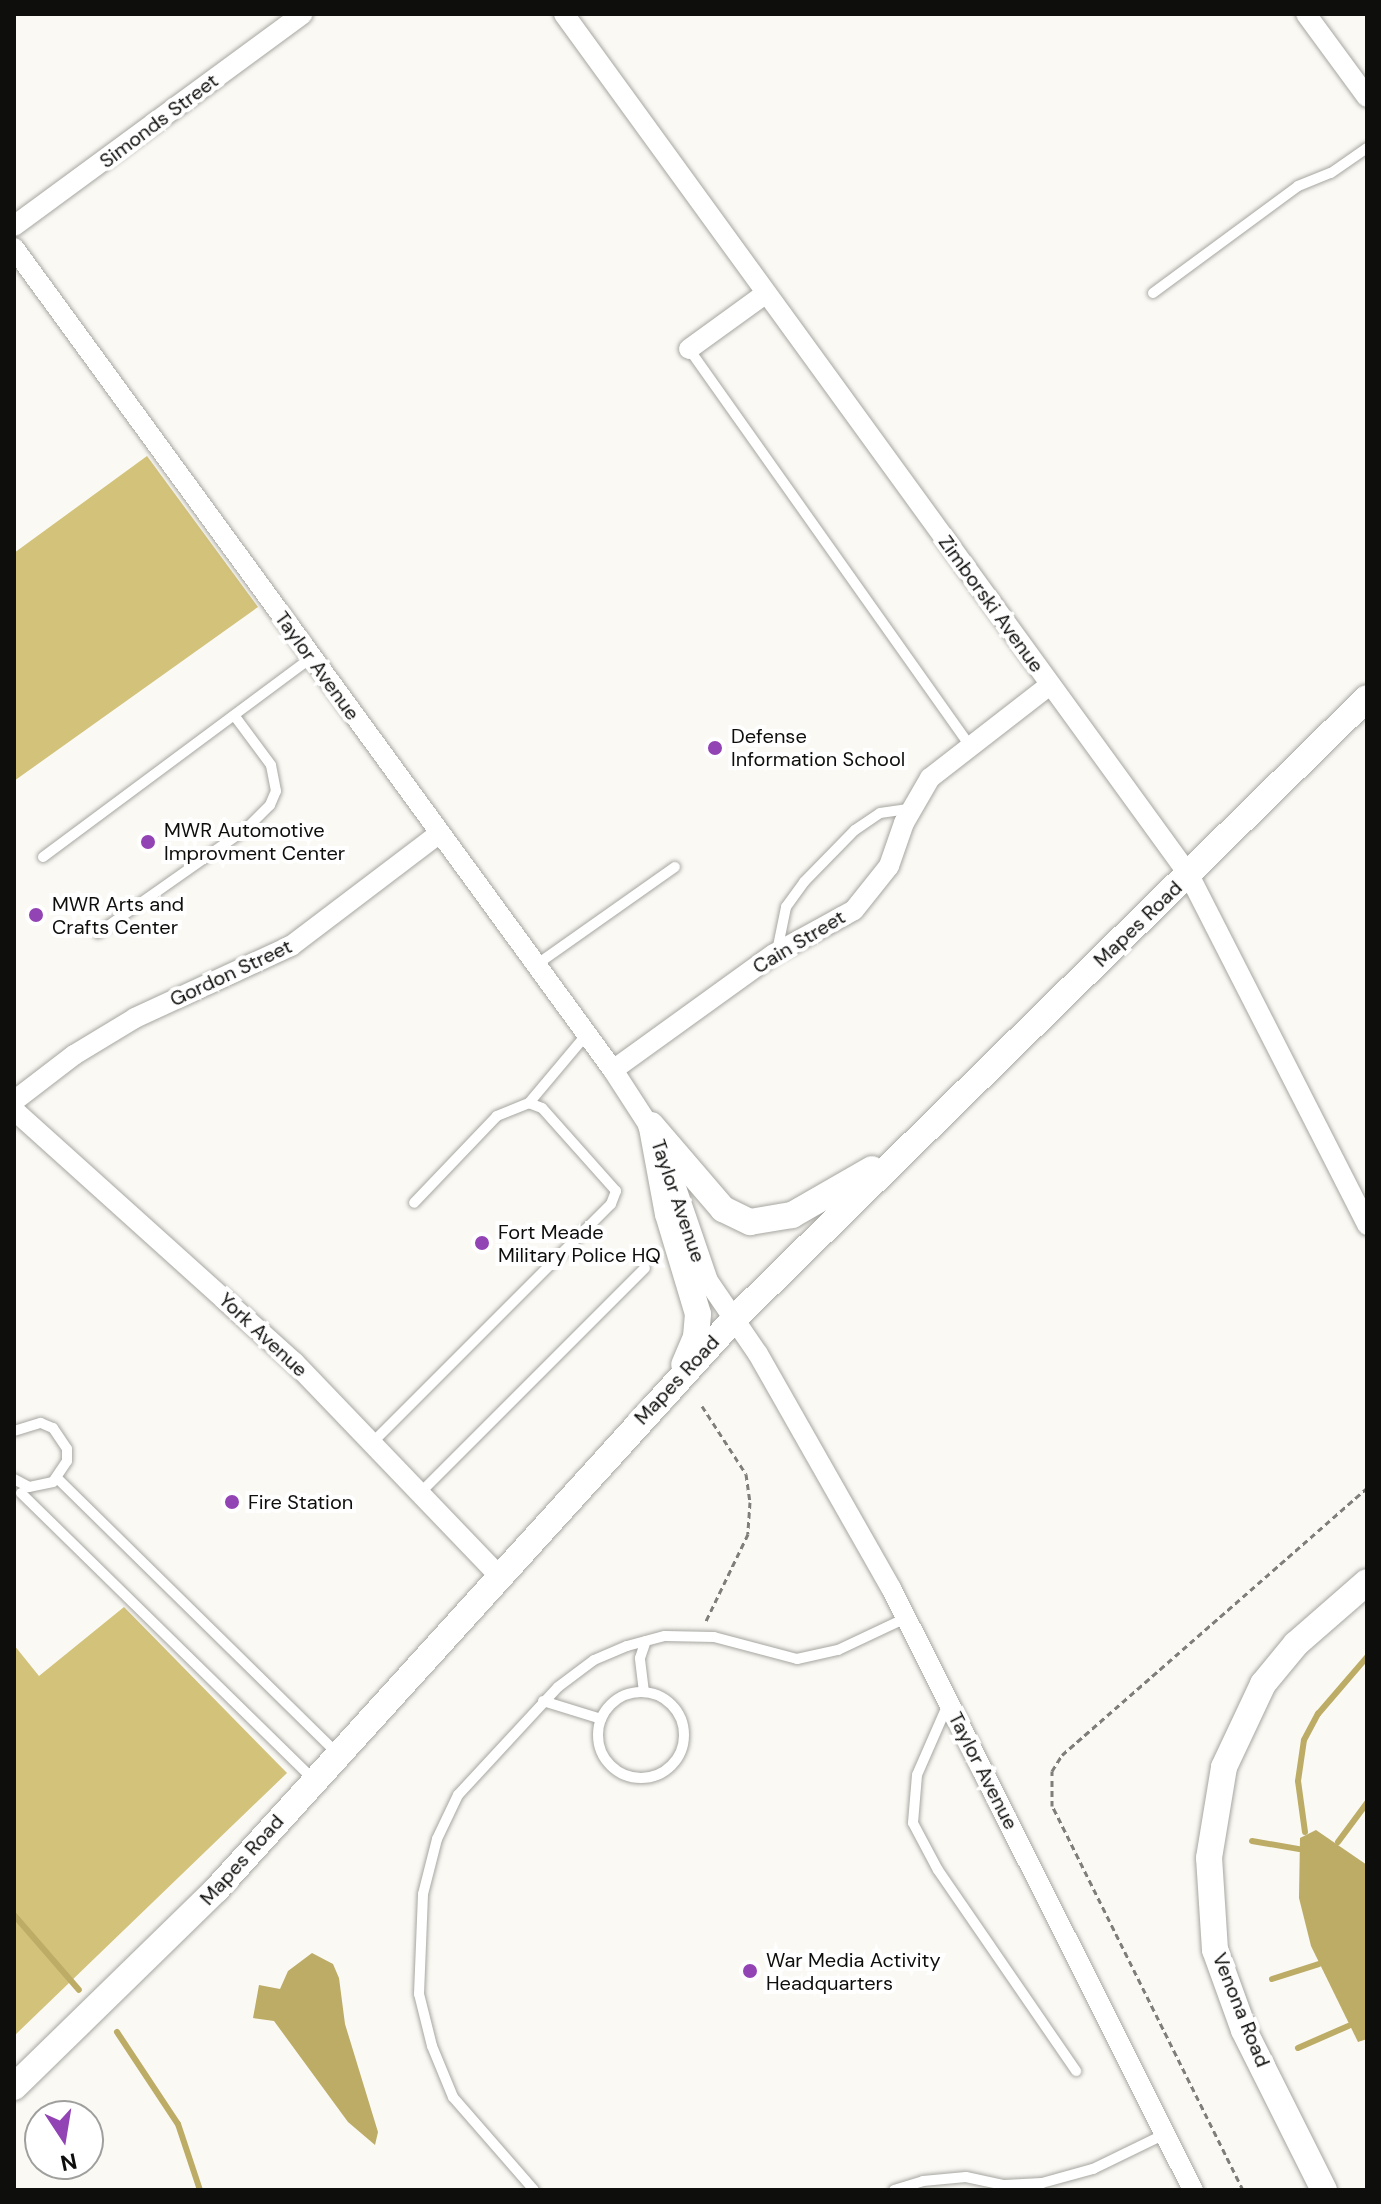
<!DOCTYPE html>
<style>
body{margin:0}
#map{position:relative;width:1381px;height:2204px;overflow:hidden;background:#faf9f4;font-family:"DM Sans",sans-serif}
div>[style]{position:absolute}
[style*='--x']{left:calc(var(--x)*1px);top:calc(var(--y)*1px);width:calc(var(--w)*1px);rotate:calc(var(--a)*1deg)}
.forest>*{inset:0;background:#d2c27a}
.water>*{inset:0;background:#bcac65}
.stream>*{height:6px;margin:-3px;padding:0 3px;transform-origin:3px;border-radius:3px;background:#bcac65}
.path>*{height:3px;margin-top:-1.5px;transform-origin:0;background:repeating-linear-gradient(90deg,#7f7e7b 0 6px,transparent 0 10px)}
.roads{filter:drop-shadow(0 0 2px #a7a6a1) drop-shadow(0 0 2px #a7a6a1)}
.service>*{height:10px;margin:-5px;padding:0 5px;transform-origin:5px;border-radius:5px;background:#fff}
.service>.ring{margin:-5px;padding:0;box-sizing:content-box;background:none;border:10px solid #fff;border-radius:50%}
.minor>*{height:20px;margin:-10px;padding:0 10px;transform-origin:10px;border-radius:10px;background:#fff}
.tertiary>*{height:26px;margin:-13px;padding:0 13px;transform-origin:13px;border-radius:13px;background:#fff}
.dots>*{width:22px;height:22px;translate:-50% -50%;box-sizing:border-box;border:4px solid #fff;border-radius:50%}
span{translate:-50% -50%;white-space:nowrap;text-align:center;line-height:1.15;-webkit-text-stroke:8px #fff;paint-order:stroke}
.street-label{font-size:20px;color:#0e0e0c}
.poi-label{font-size:20px;color:#0e0e0c}
.left{translate:0 -50%;text-align:left}
.frame{position:absolute;inset:0;border:16px solid #0e0e0c;pointer-events:none}
.north{position:absolute;left:24px;top:2100px;width:80px;height:80px;box-sizing:border-box;background:#fff;border:2px solid #9f9f9e;border-radius:50%;rotate:168deg;font-size:22px;font-weight:700;line-height:32px;text-align:center;color:#0e0e0c}
.north::after{content:'';display:block;margin:auto;width:28px;height:36px;background:#9344b4;clip-path:polygon(50% 0,100% 100%,50% 72%,0 100%)}
</style>
<div id="map">
<div class="forest">
<div style="clip-path:polygon(147px 456px,258px 607px,14px 781px,14px 553px)"></div>
<div style="clip-path:polygon(124px 1607px,287px 1773px,14px 2036px,14px 1645px,39px 1676px)"></div>
</div>
<div class="water">
<div style="clip-path:polygon(1316px 1830px,1367px 1865px,1367px 2039px,1358px 2042px,1311px 1946px,1299px 1898px,1300px 1838px)"></div>
<div style="clip-path:polygon(312px 1953px,333px 1964px,339px 1978px,345px 2024px,378px 2132px,375px 2145px,348px 2122px,274px 2021px,253px 2018px,259px 1985px,280px 1989px,288px 1971px)"></div>
</div>
<div class="stream">
<div style="--x:1305;--y:1832;--w:51;--a:-97.8"></div>
<div style="--x:1298;--y:1781;--w:41;--a:-81.7"></div>
<div style="--x:1304;--y:1740;--w:30;--a:-62"></div>
<div style="--x:1318;--y:1714;--w:75;--a:-49.3"></div>
<div style="--x:1252;--y:1841;--w:48;--a:9.7"></div>
<div style="--x:1338;--y:1842;--w:49;--a:-53.4"></div>
<div style="--x:14;--y:1915;--w:99;--a:49.1"></div>
<div style="--x:1272;--y:1979;--w:49;--a:-17.7"></div>
<div style="--x:117;--y:2032;--w:110;--a:56.5"></div>
<div style="--x:178;--y:2124;--w:70;--a:71.6"></div>
<div style="--x:1298;--y:2048;--w:55;--a:-23.7"></div>
</div>
<div class="path">
<div style="--x:702;--y:1406;--w:81;--a:57.1"></div>
<div style="--x:746;--y:1474;--w:28;--a:82"></div>
<div style="--x:750;--y:1502;--w:32;--a:94"></div>
<div style="--x:748;--y:1534;--w:99;--a:115.8"></div>
<div style="--x:1243;--y:2190;--w:429;--a:-116.4"></div>
<div style="--x:1052;--y:1806;--w:35;--a:-90"></div>
<div style="--x:1052;--y:1771;--w:19;--a:-58"></div>
<div style="--x:1062;--y:1755;--w:405;--a:-41.2"></div>
</div>
<div class="roads">
<div class="service">
<div style="--x:1153;--y:293;--w:180;--a:-36.4"></div>
<div style="--x:1298;--y:186;--w:35;--a:-22"></div>
<div style="--x:1331;--y:173;--w:44;--a:-34.8"></div>
<div style="--x:689;--y:349;--w:484;--a:54.7"></div>
<div style="--x:43;--y:857;--w:334;--a:-36.6"></div>
<div style="--x:98;--y:933;--w:181;--a:-35.1"></div>
<div style="--x:246;--y:829;--w:34;--a:-45"></div>
<div style="--x:270;--y:805;--w:15;--a:-67"></div>
<div style="--x:276;--y:791;--w:26;--a:-101"></div>
<div style="--x:271;--y:765;--w:62;--a:-126.5"></div>
<div style="--x:777;--y:951;--w:45;--a:-78.4"></div>
<div style="--x:786;--y:907;--w:31;--a:-54"></div>
<div style="--x:804;--y:882;--w:73;--a:-45.6"></div>
<div style="--x:855;--y:830;--w:30;--a:-34"></div>
<div style="--x:880;--y:813;--w:30;--a:-8"></div>
<div style="--x:536;--y:965;--w:170;--a:-35.2"></div>
<div style="--x:529;--y:1103;--w:89;--a:-50"></div>
<div style="--x:14;--y:1431;--w:28;--a:-17"></div>
<div style="--x:41;--y:1423;--w:13;--a:23"></div>
<div style="--x:53;--y:1428;--w:25;--a:56"></div>
<div style="--x:67;--y:1449;--w:12;--a:90"></div>
<div style="--x:67;--y:1461;--w:25;--a:124"></div>
<div style="--x:53;--y:1482;--w:25;--a:168"></div>
<div style="--x:29;--y:1487;--w:17;--a:-152"></div>
<div style="--x:372;--y:1443;--w:338;--a:-45"></div>
<div style="--x:611;--y:1204;--w:14;--a:-69"></div>
<div style="--x:616;--y:1191;--w:111;--a:-131.7"></div>
<div style="--x:542;--y:1108;--w:14;--a:-159"></div>
<div style="--x:529;--y:1103;--w:35;--a:158"></div>
<div style="--x:497;--y:1116;--w:120;--a:133.7"></div>
<div style="--x:57;--y:1478;--w:392;--a:44.5"></div>
<div style="--x:21;--y:1493;--w:410;--a:44.4"></div>
<div style="--x:420;--y:1493;--w:318;--a:-45"></div>
<div style="--x:644;--y:1692;--w:34;--a:-97"></div>
<div style="--x:640;--y:1658;--w:18;--a:-71"></div>
<div class="ring" style="left:598px;top:1692px;width:76px;height:76px"></div>
<div style="--x:543;--y:1701;--w:61;--a:17.2"></div>
<div style="--x:948;--y:1704;--w:77;--a:113.6"></div>
<div style="--x:917;--y:1775;--w:48;--a:94.8"></div>
<div style="--x:913;--y:1823;--w:53;--a:62"></div>
<div style="--x:938;--y:1870;--w:244;--a:55.5"></div>
<div style="--x:534;--y:2190;--w:123;--a:-131.1"></div>
<div style="--x:453;--y:2097;--w:55;--a:-112.4"></div>
<div style="--x:432;--y:2046;--w:54;--a:-104"></div>
<div style="--x:419;--y:1994;--w:100;--a:-87.7"></div>
<div style="--x:423;--y:1894;--w:57;--a:-75.7"></div>
<div style="--x:437;--y:1839;--w:49;--a:-64.5"></div>
<div style="--x:458;--y:1795;--w:147;--a:-47.2"></div>
<div style="--x:558;--y:1687;--w:45;--a:-36.9"></div>
<div style="--x:594;--y:1660;--w:36;--a:-23"></div>
<div style="--x:627;--y:1646;--w:39;--a:-15"></div>
<div style="--x:665;--y:1636;--w:49;--a:1.2"></div>
<div style="--x:714;--y:1637;--w:86;--a:14.8"></div>
<div style="--x:797;--y:1659;--w:42;--a:-12.4"></div>
<div style="--x:838;--y:1650;--w:75;--a:-25.2"></div>
<div style="--x:894;--y:2190;--w:30;--a:-17"></div>
<div style="--x:923;--y:2181;--w:43;--a:-5.3"></div>
<div style="--x:966;--y:2177;--w:40;--a:12"></div>
<div style="--x:1005;--y:2185;--w:37;--a:-3"></div>
<div style="--x:1042;--y:2183;--w:53;--a:-15.4"></div>
<div style="--x:1093;--y:2169;--w:80;--a:-25.9"></div>
</div>
<div class="minor">
<div style="--x:564;--y:14;--w:1064;--a:54.02"></div>
<div style="--x:1189;--y:875;--w:393;--a:63"></div>
<div style="--x:1306;--y:14;--w:103;--a:53.7"></div>
<div style="--x:14;--y:226;--w:358;--a:-36.3"></div>
<div style="--x:14;--y:248;--w:1017;--a:53.92"></div>
<div style="--x:613;--y:1070;--w:81;--a:57.1"></div>
<div style="--x:689;--y:349;--w:94;--a:-35.9"></div>
<div style="--x:613;--y:1070;--w:198;--a:-35.8"></div>
<div style="--x:774;--y:954;--w:91;--a:-28.8"></div>
<div style="--x:854;--y:910;--w:56;--a:-51.5"></div>
<div style="--x:889;--y:866;--w:46;--a:-70.8"></div>
<div style="--x:904;--y:823;--w:52;--a:-60"></div>
<div style="--x:930;--y:778;--w:152;--a:-37.8"></div>
<div style="--x:14;--y:1101;--w:76;--a:-37.5"></div>
<div style="--x:74;--y:1055;--w:71;--a:-31.2"></div>
<div style="--x:135;--y:1018;--w:172;--a:-24.8"></div>
<div style="--x:291;--y:946;--w:187;--a:-37.2"></div>
<div style="--x:14;--y:1110;--w:377;--a:42"></div>
<div style="--x:294;--y:1362;--w:294;--a:46.2"></div>
<div style="--x:669;--y:1167;--w:120;--a:71.1"></div>
<div style="--x:708;--y:1281;--w:88;--a:55.6"></div>
<div style="--x:758;--y:1354;--w:269;--a:60.4"></div>
<div style="--x:891;--y:1588;--w:674;--a:63.36"></div>
</div>
<div class="tertiary">
<div style="--x:651;--y:1125;--w:111;--a:49.4"></div>
<div style="--x:723;--y:1209;--w:30;--a:26"></div>
<div style="--x:750;--y:1222;--w:43;--a:-9.5"></div>
<div style="--x:792;--y:1215;--w:92;--a:-29.9"></div>
<div style="--x:652;--y:1128;--w:87;--a:79.5"></div>
<div style="--x:668;--y:1214;--w:104;--a:73.3"></div>
<div style="--x:698;--y:1314;--w:23;--a:95"></div>
<div style="--x:696;--y:1337;--w:30;--a:113"></div>
<div style="--x:14;--y:2087;--w:282;--a:-44.3"></div>
<div style="--x:216;--y:1890;--w:772;--a:-47.78"></div>
<div style="--x:735;--y:1318;--w:885;--a:-44.45"></div>
<div style="--x:1324;--y:2190;--w:179;--a:-116.6"></div>
<div style="--x:1244;--y:2030;--w:85;--a:-109.9"></div>
<div style="--x:1215;--y:1950;--w:92;--a:-93.7"></div>
<div style="--x:1209;--y:1858;--w:92;--a:-80.6"></div>
<div style="--x:1224;--y:1767;--w:92;--a:-64.8"></div>
<div style="--x:1263;--y:1684;--w:52;--a:-50.5"></div>
<div style="--x:1296;--y:1644;--w:94;--a:-41.1"></div>
</div>
</div>
<div class="dots">
<div style="left:715px;top:748px;background:#9344b4"></div>
<div style="left:148px;top:842px;background:#9344b4"></div>
<div style="left:36px;top:915px;background:#9344b4"></div>
<div style="left:482px;top:1243px;background:#9344b4"></div>
<div style="left:232px;top:1502px;background:#9344b4"></div>
<div style="left:750px;top:1971px;background:#9344b4"></div>
</div>
<div class="street-label">
<span style="left:159px;top:121px;rotate:-37deg">Simonds Street</span>
<span style="left:991px;top:604px;rotate:54deg">Zimborski Avenue</span>
<span style="left:317px;top:666px;rotate:54deg">Taylor Avenue</span>
<span style="left:1138px;top:924px;rotate:-44deg">Mapes Road</span>
<span style="left:799px;top:942px;rotate:-31deg">Cain Street</span>
<span style="left:231px;top:973px;rotate:-25deg">Gordon Street</span>
<span style="left:678px;top:1201px;rotate:71deg">Taylor Avenue</span>
<span style="left:263px;top:1335px;rotate:43deg">York Avenue</span>
<span style="left:677px;top:1380px;rotate:-47deg">Mapes Road</span>
<span style="left:983px;top:1771px;rotate:63deg">Taylor Avenue</span>
<span style="left:242px;top:1860px;rotate:-48deg">Mapes Road</span>
<span style="left:1241px;top:2010px;rotate:68deg">Venona Road</span>
</div>
<div class="poi-label">
<span class="left" style="left:731px;top:748px">Defense<br>Information School</span>
<span class="left" style="left:164px;top:842px">MWR Automotive<br>Improvment Center</span>
<span class="left" style="left:52px;top:916px">MWR Arts and<br>Crafts Center</span>
<span class="left" style="left:498px;top:1244px">Fort Meade<br>Military Police HQ</span>
<span class="left" style="left:248px;top:1502px">Fire Station</span>
<span class="left" style="left:766px;top:1972px">War Media Activity<br>Headquarters</span>
</div>
<div class="frame"></div>
<div class="north">N</div>
</div>
